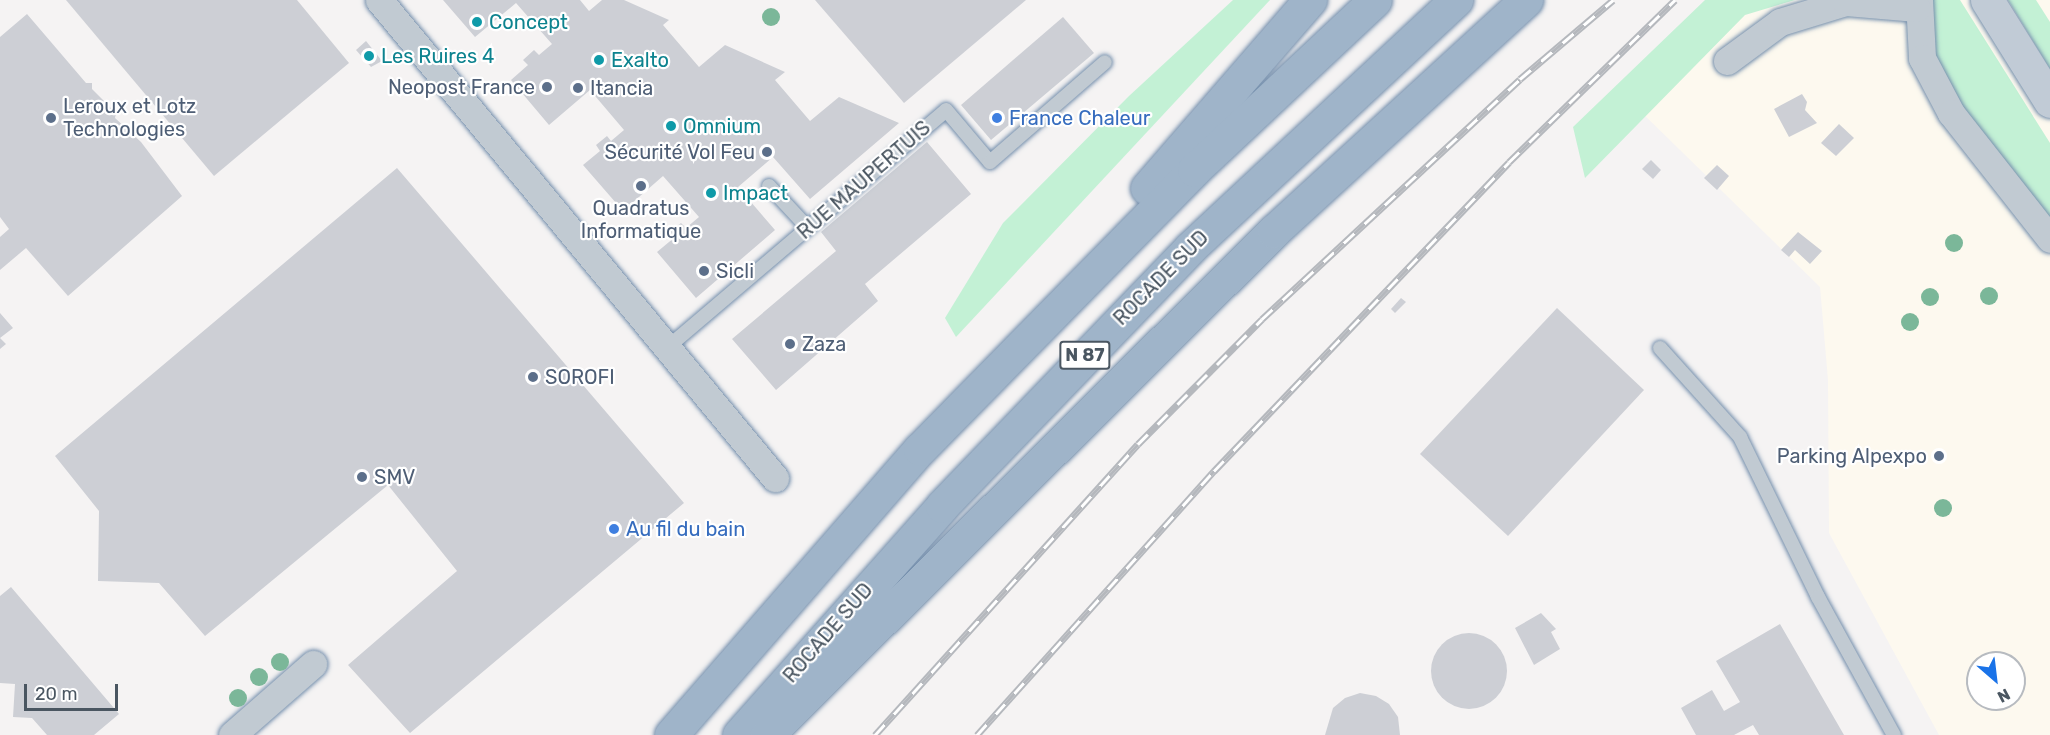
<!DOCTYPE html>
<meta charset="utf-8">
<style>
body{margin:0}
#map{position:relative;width:2050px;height:735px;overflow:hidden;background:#f5f3f3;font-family:Rubik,sans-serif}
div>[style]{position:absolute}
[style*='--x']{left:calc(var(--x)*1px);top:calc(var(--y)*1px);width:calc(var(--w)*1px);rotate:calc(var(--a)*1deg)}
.commercial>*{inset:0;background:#fdf9ef}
.green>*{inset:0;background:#c3f1d5}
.building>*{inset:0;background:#cdcfd5}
.round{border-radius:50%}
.roads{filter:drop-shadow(0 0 2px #7690ad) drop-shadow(0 0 2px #7690ad)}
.service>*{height:14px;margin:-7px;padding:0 7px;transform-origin:7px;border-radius:7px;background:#c1cad2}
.minor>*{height:27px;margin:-13.5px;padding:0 13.5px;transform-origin:13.5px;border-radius:13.5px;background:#c1cad2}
.secondary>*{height:33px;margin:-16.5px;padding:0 16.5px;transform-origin:16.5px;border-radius:16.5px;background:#c1cbd6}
.trunk>*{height:33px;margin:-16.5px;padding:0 16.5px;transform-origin:16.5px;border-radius:16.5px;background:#9fb4c9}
.rail>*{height:7px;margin-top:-3.5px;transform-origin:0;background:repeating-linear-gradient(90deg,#fff 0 14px,#b5b8bd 0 28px);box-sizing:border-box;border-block:2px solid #b5b8bd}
.trees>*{width:18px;height:18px;margin:-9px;border-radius:50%;background:#7bb799}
.dots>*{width:16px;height:16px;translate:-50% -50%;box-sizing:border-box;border:3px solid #fff;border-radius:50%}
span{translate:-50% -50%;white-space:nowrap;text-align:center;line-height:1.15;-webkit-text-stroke:4.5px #fff;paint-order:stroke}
.shield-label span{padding:2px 4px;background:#fff;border:2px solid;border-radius:4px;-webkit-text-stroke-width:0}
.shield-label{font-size:18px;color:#4a5661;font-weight:700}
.culture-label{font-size:20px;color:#0d838f}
.left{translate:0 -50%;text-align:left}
.service-label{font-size:20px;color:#4e5e75}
.right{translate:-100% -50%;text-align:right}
.shop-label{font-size:20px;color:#366cbe}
.street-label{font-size:20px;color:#4a5661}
.north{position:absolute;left:1966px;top:651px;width:60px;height:60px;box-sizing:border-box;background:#fff;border:2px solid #b7bbc0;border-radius:50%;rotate:152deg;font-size:16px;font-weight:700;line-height:24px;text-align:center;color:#4a5661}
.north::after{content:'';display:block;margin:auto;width:21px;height:27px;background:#1a73e8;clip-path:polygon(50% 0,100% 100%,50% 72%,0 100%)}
.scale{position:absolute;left:24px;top:684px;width:94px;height:27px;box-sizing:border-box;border:3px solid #4a5661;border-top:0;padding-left:8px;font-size:18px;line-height:21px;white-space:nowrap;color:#4a5661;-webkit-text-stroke:4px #fff;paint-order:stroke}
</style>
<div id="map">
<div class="commercial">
<div style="clip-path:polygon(evenodd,1742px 0,2050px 0,2050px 735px,1939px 735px,1829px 533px,1828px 380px,1820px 287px,1635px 106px,1742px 0,1978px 663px,2014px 663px,2014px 699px,1978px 699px,1978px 663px)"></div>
</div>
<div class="green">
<div style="clip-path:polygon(1233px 0,1270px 0,956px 337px,945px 318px,1003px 223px,1129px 96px)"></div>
<div style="clip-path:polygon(1705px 0,1795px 0,1745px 15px,1585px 178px,1573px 127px)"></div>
<div style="clip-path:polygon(1931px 0,1960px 0,2050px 143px,2050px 223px,1964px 112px,1934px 57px)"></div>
<div style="clip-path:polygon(2008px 0,2036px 0,2050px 22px,2050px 69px)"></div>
</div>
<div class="building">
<div style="clip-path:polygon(66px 0,297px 0,349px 63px,214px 176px)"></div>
<div style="clip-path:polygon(443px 0,580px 0,589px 11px,602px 0,624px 0,669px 20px,663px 25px,699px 67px,725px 45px,785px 72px,775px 80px,810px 121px,839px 97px,899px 123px,810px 199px,773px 157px,738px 187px,775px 230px,696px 298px,657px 252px,675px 237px,670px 232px,681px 223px,686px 228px,699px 217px,663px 176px,623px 211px,583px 165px,600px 151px,596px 145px,607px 136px,611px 141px,624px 130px,590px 90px,549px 125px,511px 80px,528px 65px,523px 60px,534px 50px,539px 55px,552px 44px,516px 3px,475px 37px)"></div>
<div style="clip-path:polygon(815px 0,1026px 0,904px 103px)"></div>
<div style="clip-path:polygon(27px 14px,86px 83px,92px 83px,92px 89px,116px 113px,115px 118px,141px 142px,182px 196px,68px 296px,26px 248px,0 270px,0 237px,9px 229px,0 217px,0 37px)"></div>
<div style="clip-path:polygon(1063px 17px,1094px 53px,991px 140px,961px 105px)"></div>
<div style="clip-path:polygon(366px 41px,382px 61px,371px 67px,356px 50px)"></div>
<div style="clip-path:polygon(1802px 94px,1807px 102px,1805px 110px,1817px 123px,1789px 137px,1774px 109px)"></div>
<div style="clip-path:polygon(1839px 124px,1854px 138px,1836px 156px,1821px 143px)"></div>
<div style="clip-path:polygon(927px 142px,971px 194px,865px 284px,878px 301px,776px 390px,732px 339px,836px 251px,821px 232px)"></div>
<div style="clip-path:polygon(1651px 160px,1661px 170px,1653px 179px,1642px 169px)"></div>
<div style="clip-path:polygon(1717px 165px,1729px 176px,1717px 190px,1704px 178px)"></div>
<div style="clip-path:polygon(397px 168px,684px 503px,410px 733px,348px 665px,457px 571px,388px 485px,205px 636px,159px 583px,98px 581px,99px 511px,55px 456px)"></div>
<div style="clip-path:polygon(1798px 232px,1822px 251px,1810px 264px,1795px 250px,1789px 257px,1781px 250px)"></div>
<div style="clip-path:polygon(1401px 298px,1406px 302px,1395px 313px,1391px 309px)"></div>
<div style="clip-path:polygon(1557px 308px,1644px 390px,1508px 536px,1420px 454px)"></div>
<div style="clip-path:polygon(0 313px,13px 328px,0 338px,6px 344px,0 349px)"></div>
<div style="clip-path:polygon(11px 587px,119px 714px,94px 735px,47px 735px,32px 718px,13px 717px,15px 684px,0 683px,0 596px)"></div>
<div style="clip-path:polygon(1541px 613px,1556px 629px,1551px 632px,1560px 649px,1534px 665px,1515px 628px)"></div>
<div style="clip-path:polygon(1780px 624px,1844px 735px,1759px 735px,1753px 725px,1734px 735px,1696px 735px,1681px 708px,1712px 690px,1724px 711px,1740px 702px,1716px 661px)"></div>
<div class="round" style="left:1431px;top:633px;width:76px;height:76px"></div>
<div style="clip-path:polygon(1360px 693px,1376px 696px,1389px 704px,1398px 717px,1400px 735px,1325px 735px,1333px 708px,1345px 698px)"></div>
</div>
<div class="roads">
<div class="service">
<div style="--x:769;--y:186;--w:57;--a:47.1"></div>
<div style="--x:668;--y:347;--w:365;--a:-40.4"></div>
<div style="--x:946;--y:110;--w:68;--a:49.8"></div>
<div style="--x:990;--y:162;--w:152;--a:-41"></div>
<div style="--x:1660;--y:348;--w:120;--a:48"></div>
<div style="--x:1740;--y:437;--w:178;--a:64"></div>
<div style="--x:1818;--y:597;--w:158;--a:61.2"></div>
</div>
<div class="minor">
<div style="--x:379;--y:0;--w:621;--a:50.36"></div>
<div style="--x:1919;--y:0;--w:58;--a:87"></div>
<div style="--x:1922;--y:58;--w:62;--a:62.2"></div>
<div style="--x:1951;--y:113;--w:160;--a:51.8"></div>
<div style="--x:1727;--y:61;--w:66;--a:-36.3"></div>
<div style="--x:1780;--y:22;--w:69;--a:-16.9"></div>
<div style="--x:1846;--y:2;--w:71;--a:4.8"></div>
<div style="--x:232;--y:735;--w:108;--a:-41.2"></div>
</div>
<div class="secondary">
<div style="--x:1987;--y:0;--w:119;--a:58"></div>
</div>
<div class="trunk">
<div style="--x:1147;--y:188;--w:249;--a:-49.1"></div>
<div style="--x:671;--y:735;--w:379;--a:-49"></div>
<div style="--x:920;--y:449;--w:391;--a:-45.5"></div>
<div style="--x:1194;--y:170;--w:248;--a:-43.2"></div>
<div style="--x:739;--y:735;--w:306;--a:-48.4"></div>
<div style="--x:942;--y:506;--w:358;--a:-46.1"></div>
<div style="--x:1190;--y:248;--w:364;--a:-43"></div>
<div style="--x:767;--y:735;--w:715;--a:-44.83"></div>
<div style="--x:1274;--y:231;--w:342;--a:-42.5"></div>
</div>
</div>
<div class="rail">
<div style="--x:875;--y:735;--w:392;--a:-47.9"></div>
<div style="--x:1138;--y:444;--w:176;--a:-45.2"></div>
<div style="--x:1262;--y:319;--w:352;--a:-42.9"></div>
<div style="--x:1520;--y:79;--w:122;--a:-40.3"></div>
<div style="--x:977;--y:735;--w:355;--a:-48.1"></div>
<div style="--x:1214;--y:471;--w:427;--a:-46.3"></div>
<div style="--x:1509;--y:162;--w:232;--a:-44.3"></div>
</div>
<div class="trees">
<div style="left:771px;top:17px"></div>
<div style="left:1954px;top:243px"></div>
<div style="left:1989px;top:296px"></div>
<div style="left:1930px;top:297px"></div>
<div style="left:1910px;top:322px"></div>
<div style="left:1943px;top:508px"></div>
<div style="left:280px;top:662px"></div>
<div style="left:259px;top:677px"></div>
<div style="left:238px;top:698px"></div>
</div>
<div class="dots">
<div style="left:477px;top:22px;background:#0f9aa8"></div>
<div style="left:369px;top:56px;background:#0f9aa8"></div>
<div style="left:599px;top:60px;background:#0f9aa8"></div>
<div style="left:547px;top:87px;background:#5c6f8a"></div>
<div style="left:578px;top:88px;background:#5c6f8a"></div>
<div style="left:51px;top:118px;background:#5c6f8a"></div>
<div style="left:997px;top:118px;background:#3f7fe0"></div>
<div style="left:671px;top:126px;background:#0f9aa8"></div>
<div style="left:767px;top:152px;background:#5c6f8a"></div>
<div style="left:641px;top:186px;background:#5c6f8a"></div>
<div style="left:711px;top:193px;background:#0f9aa8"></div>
<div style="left:704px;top:271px;background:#5c6f8a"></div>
<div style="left:790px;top:344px;background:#5c6f8a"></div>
<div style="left:533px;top:377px;background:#5c6f8a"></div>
<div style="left:1939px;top:456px;background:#5c6f8a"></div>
<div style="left:362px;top:477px;background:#5c6f8a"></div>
<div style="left:614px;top:529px;background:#3f7fe0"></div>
</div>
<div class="shield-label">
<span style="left:1085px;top:355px">N 87</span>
</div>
<div class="culture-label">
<span class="left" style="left:489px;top:22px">Concept</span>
<span class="left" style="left:381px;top:56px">Les Ruires 4</span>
<span class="left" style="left:611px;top:60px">Exalto</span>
<span class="left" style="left:683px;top:126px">Omnium</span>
<span class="left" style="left:723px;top:193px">Impact</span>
</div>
<div class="service-label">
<span class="right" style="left:535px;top:87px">Neopost France</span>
<span class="left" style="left:590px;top:88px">Itancia</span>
<span class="left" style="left:63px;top:118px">Leroux et Lotz<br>Technologies</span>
<span class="right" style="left:755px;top:152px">Sécurité Vol Feu</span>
<span style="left:641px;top:220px">Quadratus<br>Informatique</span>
<span class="left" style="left:716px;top:271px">Sicli</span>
<span class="left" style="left:802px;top:344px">Zaza</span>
<span class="left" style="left:545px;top:377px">SOROFI</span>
<span class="right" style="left:1927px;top:456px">Parking Alpexpo</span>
<span class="left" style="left:374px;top:477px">SMV</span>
</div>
<div class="shop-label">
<span class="left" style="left:1009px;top:118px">France Chaleur</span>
<span class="left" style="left:626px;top:529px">Au fil du bain</span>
</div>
<div class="street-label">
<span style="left:864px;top:180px;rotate:-41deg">RUE MAUPERTUIS</span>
<span style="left:1161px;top:278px;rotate:-45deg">ROCADE SUD</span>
<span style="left:828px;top:633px;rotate:-49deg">ROCADE SUD</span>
</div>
<div class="north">N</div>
<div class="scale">20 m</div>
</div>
